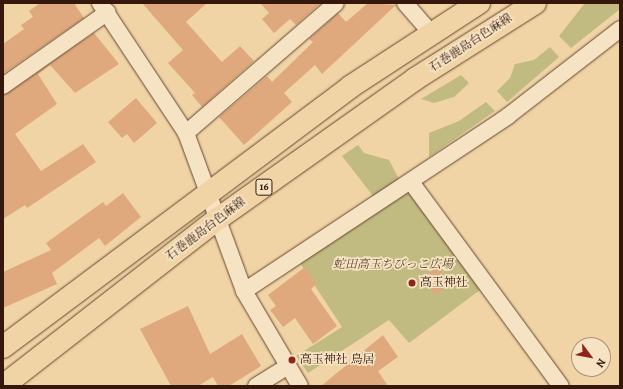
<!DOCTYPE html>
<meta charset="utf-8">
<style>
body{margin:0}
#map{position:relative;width:623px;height:389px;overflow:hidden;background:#f1d4a5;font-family:Alegreya,"Noto Serif JP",serif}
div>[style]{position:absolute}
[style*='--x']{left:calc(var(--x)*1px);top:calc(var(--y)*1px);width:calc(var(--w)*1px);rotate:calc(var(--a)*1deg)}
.green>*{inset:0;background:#c2bb81}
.building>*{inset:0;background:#dfa97d}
.roads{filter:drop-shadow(0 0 1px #644632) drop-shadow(0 0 1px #644632)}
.minor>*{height:16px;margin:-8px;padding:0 8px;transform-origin:8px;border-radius:8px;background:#f6e3c4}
.primary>*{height:22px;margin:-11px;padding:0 11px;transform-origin:11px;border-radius:11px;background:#f1d4a5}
.dots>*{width:11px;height:11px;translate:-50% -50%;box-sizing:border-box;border:2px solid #f6e3c4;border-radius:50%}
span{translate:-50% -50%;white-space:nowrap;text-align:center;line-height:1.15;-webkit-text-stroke:3.5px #f6e3c4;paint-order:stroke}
.shield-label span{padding:1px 3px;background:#f6e3c4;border:1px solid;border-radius:3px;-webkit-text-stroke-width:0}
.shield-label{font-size:11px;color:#35170b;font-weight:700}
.street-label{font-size:12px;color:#35170b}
.park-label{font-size:12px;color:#5f482e;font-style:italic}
.poi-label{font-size:12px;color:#35170b}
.left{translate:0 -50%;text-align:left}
.frame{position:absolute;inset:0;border:4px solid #35170b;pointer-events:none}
.north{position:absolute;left:571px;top:337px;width:40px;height:40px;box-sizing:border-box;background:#f6e3c4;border:1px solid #a9917a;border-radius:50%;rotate:122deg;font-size:11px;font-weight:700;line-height:16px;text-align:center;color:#35170b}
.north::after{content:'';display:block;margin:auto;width:14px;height:18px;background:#8f2418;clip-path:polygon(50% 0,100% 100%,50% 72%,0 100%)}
</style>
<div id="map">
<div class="green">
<div style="clip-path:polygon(585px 3px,620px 3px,620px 9px,571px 48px,559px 36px)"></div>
<div style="clip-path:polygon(550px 47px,559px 57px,507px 102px,497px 91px,510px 78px,515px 64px,534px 60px)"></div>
<div style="clip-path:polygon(461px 75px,469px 83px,454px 97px,434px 103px,421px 99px)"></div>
<div style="clip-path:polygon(486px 102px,495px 111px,429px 157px,429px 133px,459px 121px)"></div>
<div style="clip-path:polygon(358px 145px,364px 153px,389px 160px,399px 179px,373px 196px,342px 156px)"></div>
<div style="clip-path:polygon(407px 188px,480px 290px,409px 343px,389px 320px,308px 373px,296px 356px,342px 327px,300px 263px)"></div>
</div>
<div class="building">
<div style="clip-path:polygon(40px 3px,74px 3px,84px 18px,3px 74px,3px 44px,24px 29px,21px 25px,33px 17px,29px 11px)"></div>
<div style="clip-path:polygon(142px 3px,207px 3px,186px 22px,222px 62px,240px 46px,254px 61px,202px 107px,192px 95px,195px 93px,168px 63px,183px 50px)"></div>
<div style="clip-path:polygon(260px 3px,321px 3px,296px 25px,290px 19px,274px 33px,262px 19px,269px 13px)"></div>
<div style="clip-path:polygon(368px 3px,396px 5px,322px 74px,315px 65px,284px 93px,292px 102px,244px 145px,219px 117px,267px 76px,272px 82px,313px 42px,309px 39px,338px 13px,346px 22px)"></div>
<div style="clip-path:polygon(94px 33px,119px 64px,75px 93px,50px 65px,38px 74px,57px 104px,15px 134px,41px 171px,83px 144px,96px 162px,27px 208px,25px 205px,3px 219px,3px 95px)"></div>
<div style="clip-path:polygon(136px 98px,157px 123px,134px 143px,127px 134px,122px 138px,108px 122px)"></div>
<div style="clip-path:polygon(123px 193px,141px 217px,105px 246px,99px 238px,52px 273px,57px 284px,3px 308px,3px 272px,51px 250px,46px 243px,103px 202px,106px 206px)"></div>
<div style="clip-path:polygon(437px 266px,450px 284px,435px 295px,422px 277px)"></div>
<div style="clip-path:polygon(305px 267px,317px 284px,311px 289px,337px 326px,313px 344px,295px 318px,283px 327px,270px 310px,276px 306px,268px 295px)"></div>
<div style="clip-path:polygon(188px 306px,210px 354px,242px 334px,261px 366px,229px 386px,218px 386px,213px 377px,198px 386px,171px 386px,140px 329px)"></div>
<div style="clip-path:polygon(383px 335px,398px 357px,378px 371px,388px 386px,321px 386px)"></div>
</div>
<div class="roads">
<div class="minor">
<div style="--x:100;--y:3;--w:156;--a:56.5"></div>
<div style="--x:186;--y:133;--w:168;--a:69.8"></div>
<div style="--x:244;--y:291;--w:110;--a:59.5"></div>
<div style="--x:405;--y:3;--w:40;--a:49"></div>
<div style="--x:3;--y:86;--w:128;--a:-35.2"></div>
<div style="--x:186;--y:133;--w:198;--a:-40.9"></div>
<div style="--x:411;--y:182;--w:253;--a:53.7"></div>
<div style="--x:244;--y:291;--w:317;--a:-33.5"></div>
<div style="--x:508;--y:116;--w:142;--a:-37.8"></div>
<div style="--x:256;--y:386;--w:36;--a:-32"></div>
</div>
<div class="primary">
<div style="--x:3;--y:347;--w:434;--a:-36.8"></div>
<div style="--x:350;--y:87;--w:154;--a:-33.1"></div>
<div style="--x:3;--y:386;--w:274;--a:-37.9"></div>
<div style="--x:219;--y:218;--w:240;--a:-35.3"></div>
<div style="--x:415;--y:79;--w:142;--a:-32.3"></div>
</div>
</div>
<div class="dots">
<div style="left:412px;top:283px;background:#8f2418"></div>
<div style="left:292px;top:360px;background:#8f2418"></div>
</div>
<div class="shield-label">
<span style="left:264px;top:187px">16</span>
</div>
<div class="street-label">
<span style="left:471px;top:43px;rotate:-33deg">石巻鹿島台色麻線</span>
<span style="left:206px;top:229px;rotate:-37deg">石巻鹿島台色麻線</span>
</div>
<div class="park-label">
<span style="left:393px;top:265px">蛇田高玉ちびっこ広場</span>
</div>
<div class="poi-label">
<span class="left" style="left:420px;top:283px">高玉神社</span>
<span class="left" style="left:300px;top:360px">高玉神社 鳥居</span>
</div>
<div class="frame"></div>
<div class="north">N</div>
</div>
